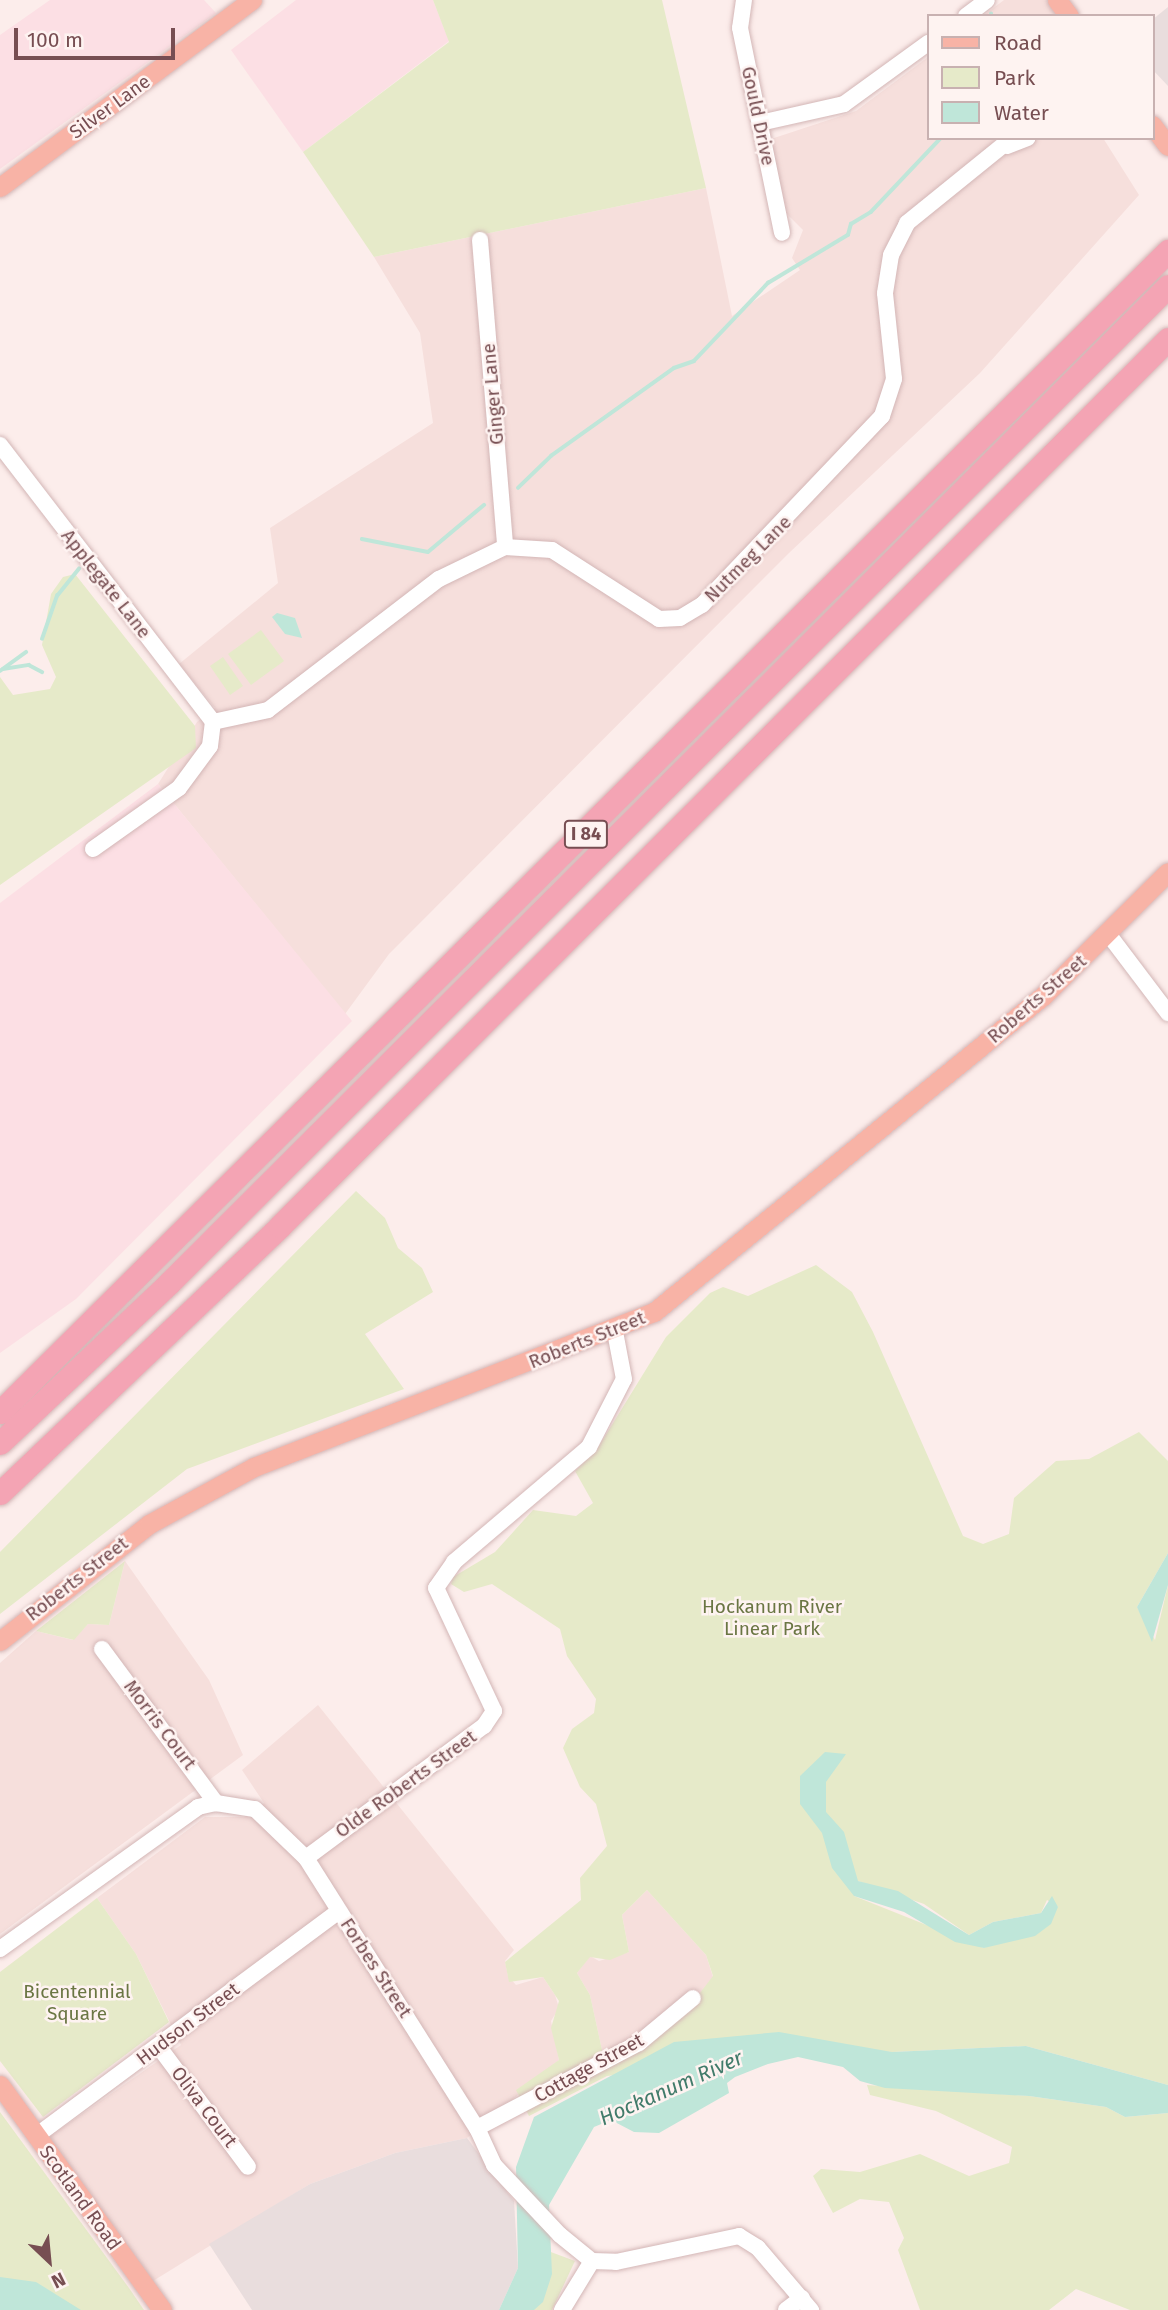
<!DOCTYPE html>
<style>
body{margin:0}
#map{position:relative;width:1168px;height:2310px;overflow:hidden;background:#fcedeb;font-family:"Fira Sans",sans-serif}
div>[style]{position:absolute}
[style*='--x']{left:calc(var(--x)*1px);top:calc(var(--y)*1px);width:calc(var(--w)*1px);rotate:calc(var(--a)*1deg)}
.residential>*{inset:0;background:#f6dfdc}
.commercial>*{inset:0;background:#fcdfe4}
.industrial>*{inset:0;background:#e9dddd}
.green>*{inset:0;background:#e6eac9}
.water>*{inset:0;background:#bfe6d9}
.stream>*{height:3.5px;margin:-1.75px;padding:0 1.75px;transform-origin:1.75px;border-radius:1.75px;background:#bfe6d9}
.roads{filter:drop-shadow(0 0 2px #d3b6b6) drop-shadow(0 0 2px #d3b6b6)}
.minor>*{height:16px;margin:-8px;padding:0 8px;transform-origin:8px;border-radius:8px;background:#fff}
.major>*{height:19px;margin:-9.5px;padding:0 9.5px;transform-origin:9.5px;border-radius:9.5px;background:#f8b3a6}
.highway>*{height:23px;margin:-11.5px;padding:0 11.5px;transform-origin:11.5px;border-radius:11.5px;background:#f4a4b4}
span{translate:-50% -50%;white-space:nowrap;text-align:center;line-height:1.15;-webkit-text-stroke:5px #fef3f1;paint-order:stroke}
.shield-label span{padding:2px 5px;background:#fef3f1;border:2px solid;border-radius:5px;-webkit-text-stroke-width:0}
.shield-label{font-size:18px;color:#774e52;font-weight:700}
.street-label{font-size:19px;color:#774e52}
.park-label{font-size:19px;color:#6a7643}
.water-label{font-size:21px;color:#417b6a;font-style:italic}
.legend{position:absolute;left:927px;top:14px;width:228px;height:126px;box-sizing:border-box;background:#fef3f1;border:2px solid #c8b1b1;margin:0;padding:9px 12px;list-style:none;font-size:21px;color:#774e52}
.legend li{display:flex;align-items:center;gap:14px;height:35px}
.legend b{width:35px;border:2px solid #c8b1b1}
.north{position:absolute;left:14px;top:2226px;width:70px;height:70px;-webkit-text-stroke:5px #fef3f1;paint-order:stroke;rotate:154deg;font-size:19px;font-weight:700;line-height:28px;text-align:center;color:#774e52}
.north::after{content:'';display:block;margin:auto;width:24px;height:32px;background:#774e52;clip-path:polygon(50% 0,100% 100%,50% 72%,0 100%)}
.scale{position:absolute;left:14px;top:28px;width:161px;height:32px;box-sizing:border-box;border:4px solid #774e52;border-top:0;padding-left:9px;font-size:21px;line-height:24px;white-space:nowrap;color:#774e52;-webkit-text-stroke:5px #fef3f1;paint-order:stroke}
</style>
<div id="map">
<div class="residential">
<div style="clip-path:polygon(1004px 0,1050px 0,1061px 16px,983px 16px)"></div>
<div style="clip-path:polygon(928px 57px,928px 138px,1103px 138px,1139px 195px,980px 373px,789px 553px,389px 954px,345px 1014px,158px 784px,197px 722px,215px 708px,179px 664px,278px 583px,270px 528px,433px 423px,420px 333px,374px 257px,706px 188px,732px 316px,800px 270px,792px 258px,803px 230px,786px 213px,771px 139px,856px 111px)"></div>
<div style="clip-path:polygon(125px 1561px,209px 1680px,243px 1755px,0 1934px,0 1663px,36px 1631px,73px 1640px,88px 1624px,109px 1625px)"></div>
<div style="clip-path:polygon(318px 1705px,514px 1950px,505px 1961px,508px 1976px,516px 1985px,543px 1977px,555px 1995px,559px 2008px,551px 2021px,559px 2060px,467px 2138px,395px 2153px,310px 2184px,153px 2281px,49px 2137px,181px 2045px,136px 1954px,97px 1898px,205px 1817px,244px 1817px,264px 1803px,242px 1770px)"></div>
<div style="clip-path:polygon(647px 1890px,706px 1955px,713px 1977px,683px 2015px,604px 2059px,590px 1995px,577px 1973px,590px 1956px,599px 1961px,629px 1952px,622px 1915px)"></div>
</div>
<div class="commercial">
<div style="clip-path:polygon(50px 0,204px 0,216px 13px,0 169px,0 35px)"></div>
<div style="clip-path:polygon(296px 0,433px 0,449px 41px,303px 152px,231px 50px)"></div>
<div style="clip-path:polygon(158px 784px,352px 1021px,76px 1299px,0 1353px,0 903px)"></div>
</div>
<div class="industrial">
<div style="clip-path:polygon(1168px 7px,1168px 86px,1152px 69px,1152px 20px)"></div>
<div style="clip-path:polygon(467px 2138px,514px 2201px,518px 2268px,499px 2310px,252px 2310px,209px 2244px,310px 2184px,395px 2153px)"></div>
</div>
<div class="green">
<div style="clip-path:polygon(433px 0,662px 0,706px 188px,374px 257px,303px 152px,449px 42px)"></div>
<div style="clip-path:polygon(75px 574px,195px 726px,196px 748px,0 885px,0 677px,13px 695px,50px 689px,56px 677px,42px 645px,51px 594px,63px 577px)"></div>
<div style="clip-path:polygon(261px 630px,284px 661px,251px 685px,228px 654px)"></div>
<div style="clip-path:polygon(223px 657px,243px 686px,230px 695px,210px 666px)"></div>
<div style="clip-path:polygon(356px 1191px,385px 1218px,398px 1248px,422px 1268px,433px 1292px,365px 1334px,404px 1389px,187px 1469px,0 1614px,0 1552px)"></div>
<div style="clip-path:polygon(evenodd,816px 1265px,852px 1292px,873px 1332px,963px 1536px,983px 1544px,1009px 1534px,1014px 1498px,1056px 1461px,1089px 1459px,1139px 1432px,1168px 1461px,1168px 1553px,1137px 1607px,1155px 1640px,1168px 1585px,1168px 2085px,1026px 2046px,892px 2052px,826px 2048px,607px 2076px,529px 2116px,516px 2090px,559px 2060px,551px 2028px,559px 2001px,543px 1977px,509px 1982px,505px 1962px,581px 1900px,580px 1878px,607px 1846px,596px 1804px,580px 1787px,563px 1748px,572px 1729px,594px 1713px,596px 1699px,567px 1656px,560px 1629px,492px 1584px,464px 1592px,451px 1584px,453px 1577px,495px 1552px,533px 1510px,576px 1516px,593px 1503px,575px 1471px,597px 1449px,666px 1337px,710px 1293px,723px 1287px,748px 1296px,816px 1265px,858px 1881px,924px 1904px,969px 1935px,993px 1922px,1041px 1913px,1047px 1900px,1058px 1907px,984px 1948px,854px 1896px,858px 1881px,816px 1265px,647px 1890px,706px 1955px,713px 1976px,683px 2015px,604px 2059px,590px 1995px,577px 1973px,590px 1957px,610px 1960px,629px 1952px,622px 1915px,647px 1890px)"></div>
<div style="clip-path:polygon(125px 1561px,109px 1625px,88px 1624px,74px 1640px,36px 1631px)"></div>
<div style="clip-path:polygon(97px 1898px,136px 1954px,169px 2022px,43px 2117px,0 2061px,0 1972px)"></div>
<div style="clip-path:polygon(867px 2085px,1029px 2096px,1106px 2107px,1125px 2117px,1168px 2113px,1168px 2310px,1130px 2310px,1076px 2289px,1049px 2310px,920px 2310px,898px 2250px,904px 2238px,889px 2202px,860px 2199px,833px 2213px,813px 2176px,821px 2169px,860px 2172px,920px 2154px,969px 2176px,1009px 2163px,1012px 2147px,936px 2111px,870px 2095px)"></div>
<div style="clip-path:polygon(0 2112px,129px 2288px,144px 2310px,0 2310px)"></div>
<div style="clip-path:polygon(532px 2245px,575px 2261px,552px 2310px,518px 2310px)"></div>
</div>
<div class="water">
<div style="clip-path:polygon(277px 613px,295px 618px,302px 638px,285px 634px,272px 617px)"></div>
<div style="clip-path:polygon(1168px 1553px,1168px 1585px,1152px 1642px,1137px 1607px)"></div>
<div style="clip-path:polygon(825px 1752px,846px 1754px,826px 1782px,826px 1812px,844px 1832px,858px 1881px,898px 1891px,969px 1935px,993px 1922px,1041px 1913px,1052px 1896px,1058px 1907px,1051px 1924px,1035px 1936px,984px 1948px,955px 1942px,904px 1912px,854px 1896px,832px 1868px,822px 1833px,800px 1804px,800px 1776px)"></div>
<div style="clip-path:polygon(779px 2032px,892px 2052px,1026px 2046px,1168px 2085px,1168px 2113px,1125px 2117px,1106px 2107px,1029px 2096px,885px 2088px,860px 2081px,843px 2067px,798px 2057px,768px 2064px,735px 2077px,727px 2083px,729px 2093px,659px 2133px,634px 2132px,611px 2120px,594px 2127px,549px 2205px,552px 2274px,543px 2302px,534px 2310px,499px 2310px,518px 2268px,516px 2167px,534px 2117px,674px 2042px)"></div>
<div style="clip-path:polygon(0 2277px,36px 2282px,81px 2310px,0 2310px)"></div>
</div>
<div class="stream">
<div style="--x:991;--y:16;--w:2;--a:-90"></div>
<div style="--x:518;--y:488;--w:46;--a:-44.1"></div>
<div style="--x:551;--y:456;--w:151;--a:-35.6"></div>
<div style="--x:674;--y:368;--w:21;--a:-19"></div>
<div style="--x:694;--y:361;--w:108;--a:-46.5"></div>
<div style="--x:768;--y:283;--w:93;--a:-31"></div>
<div style="--x:848;--y:235;--w:11;--a:-75"></div>
<div style="--x:851;--y:224;--w:23;--a:-31"></div>
<div style="--x:871;--y:212;--w:102;--a:-46.6"></div>
<div style="--x:362;--y:539;--w:67;--a:11.1"></div>
<div style="--x:428;--y:552;--w:73;--a:-40"></div>
<div style="--x:42;--y:639;--w:46;--a:-70.8"></div>
<div style="--x:57;--y:596;--w:35;--a:-51"></div>
<div style="--x:3;--y:669;--w:26;--a:-9"></div>
<div style="--x:29;--y:665;--w:15;--a:28"></div>
<div style="--x:0;--y:671;--w:32;--a:-36"></div>
</div>
<div class="roads">
<div class="minor">
<div style="--x:744;--y:0;--w:28;--a:98"></div>
<div style="--x:740;--y:28;--w:209;--a:78.4"></div>
<div style="--x:966;--y:16;--w:26;--a:-37"></div>
<div style="--x:760;--y:123;--w:86;--a:-12.7"></div>
<div style="--x:844;--y:104;--w:104;--a:-36"></div>
<div style="--x:1007;--y:146;--w:22;--a:-21"></div>
<div style="--x:480;--y:240;--w:308;--a:85.3"></div>
<div style="--x:0;--y:445;--w:349;--a:52.4"></div>
<div style="--x:213;--y:722;--w:56;--a:-12.3"></div>
<div style="--x:268;--y:710;--w:215;--a:-37.5"></div>
<div style="--x:439;--y:579;--w:73;--a:-25.9"></div>
<div style="--x:505;--y:547;--w:47;--a:3.7"></div>
<div style="--x:552;--y:550;--w:127;--a:32.8"></div>
<div style="--x:659;--y:619;--w:21;--a:-3"></div>
<div style="--x:680;--y:618;--w:26;--a:-31"></div>
<div style="--x:702;--y:605;--w:261;--a:-46.4"></div>
<div style="--x:882;--y:416;--w:39;--a:-72"></div>
<div style="--x:894;--y:379;--w:86;--a:-96"></div>
<div style="--x:885;--y:293;--w:38;--a:-81"></div>
<div style="--x:891;--y:255;--w:36;--a:-63"></div>
<div style="--x:907;--y:223;--w:135;--a:-39"></div>
<div style="--x:93;--y:849;--w:105;--a:-35.3"></div>
<div style="--x:179;--y:788;--w:52;--a:-53.6"></div>
<div style="--x:210;--y:746;--w:24;--a:-83"></div>
<div style="--x:1109;--y:935;--w:98;--a:52.9"></div>
<div style="--x:102;--y:1649;--w:192;--a:53.5"></div>
<div style="--x:306;--y:1858;--w:222;--a:-36.6"></div>
<div style="--x:484;--y:1726;--w:18;--a:-56"></div>
<div style="--x:494;--y:1711;--w:136;--a:-115.2"></div>
<div style="--x:436;--y:1588;--w:32;--a:-55"></div>
<div style="--x:454;--y:1562;--w:177;--a:-40.4"></div>
<div style="--x:589;--y:1447;--w:76;--a:-62.8"></div>
<div style="--x:624;--y:1379;--w:48;--a:-100.8"></div>
<div style="--x:0;--y:1949;--w:244;--a:-35.6"></div>
<div style="--x:198;--y:1807;--w:18;--a:-13"></div>
<div style="--x:216;--y:1803;--w:39;--a:9"></div>
<div style="--x:255;--y:1809;--w:71;--a:43.9"></div>
<div style="--x:306;--y:1858;--w:320;--a:57.7"></div>
<div style="--x:477;--y:2128;--w:41;--a:65.3"></div>
<div style="--x:494;--y:2165;--w:96;--a:46.7"></div>
<div style="--x:560;--y:2235;--w:41;--a:39.1"></div>
<div style="--x:592;--y:2261;--w:24;--a:2"></div>
<div style="--x:616;--y:2262;--w:126;--a:-11.9"></div>
<div style="--x:739;--y:2236;--w:22;--a:32"></div>
<div style="--x:758;--y:2248;--w:82;--a:49.5"></div>
<div style="--x:159;--y:2047;--w:149;--a:53.4"></div>
<div style="--x:477;--y:2128;--w:183;--a:-27.7"></div>
<div style="--x:639;--y:2043;--w:70;--a:-39.8"></div>
<div style="--x:36;--y:2136;--w:377;--a:-36.6"></div>
<div style="--x:562;--y:2310;--w:57;--a:-58.5"></div>
<div style="--x:786;--y:2310;--w:20;--a:-37"></div>
</div>
<div class="major">
<div style="--x:1057;--y:0;--w:20;--a:53"></div>
<div style="--x:1152;--y:125;--w:26;--a:53"></div>
<div style="--x:0;--y:187;--w:314;--a:-36.6"></div>
<div style="--x:0;--y:1641;--w:189;--a:-38.1"></div>
<div style="--x:149;--y:1524;--w:119;--a:-28.5"></div>
<div style="--x:254;--y:1467;--w:429;--a:-21.2"></div>
<div style="--x:654;--y:1312;--w:500;--a:-39.1"></div>
<div style="--x:1042;--y:997;--w:177;--a:-44.8"></div>
<div style="--x:0;--y:2085;--w:277;--a:54.2"></div>
</div>
<div class="highway">
<div style="--x:0;--y:1412;--w:1647;--a:-44.83"></div>
<div style="--x:0;--y:1443;--w:233;--a:-43.4"></div>
<div style="--x:169;--y:1283;--w:1411;--a:-44.94"></div>
<div style="--x:0;--y:1493;--w:387;--a:-43.6"></div>
<div style="--x:280;--y:1226;--w:1255;--a:-44.97"></div>
</div>
</div>
<div class="shield-label">
<span style="left:586px;top:834px">I 84</span>
</div>
<div class="street-label">
<span style="left:110px;top:107px;rotate:-36deg">Silver Lane</span>
<span style="left:758px;top:116px;rotate:78deg">Gould Drive</span>
<span style="left:493px;top:394px;rotate:-95deg">Ginger Lane</span>
<span style="left:748px;top:559px;rotate:-45deg">Nutmeg Lane</span>
<span style="left:106px;top:584px;rotate:52deg">Applegate Lane</span>
<span style="left:1037px;top:999px;rotate:-41deg">Roberts Street</span>
<span style="left:587px;top:1340px;rotate:-22deg">Roberts Street</span>
<span style="left:77px;top:1579px;rotate:-38deg">Roberts Street</span>
<span style="left:160px;top:1725px;rotate:53deg">Morris Court</span>
<span style="left:406px;top:1784px;rotate:-36deg">Olde Roberts Street</span>
<span style="left:376px;top:1968px;rotate:57deg">Forbes Street</span>
<span style="left:188px;top:2024px;rotate:-37deg">Hudson Street</span>
<span style="left:589px;top:2068px;rotate:-29deg">Cottage Street</span>
<span style="left:204px;top:2107px;rotate:53deg">Oliva Court</span>
<span style="left:80px;top:2198px;rotate:54deg">Scotland Road</span>
</div>
<div class="park-label">
<span style="left:772px;top:1618px">Hockanum River<br>Linear Park</span>
<span style="left:77px;top:2003px">Bicentennial<br>Square</span>
</div>
<div class="water-label">
<span style="left:671px;top:2088px;rotate:-24deg">Hockanum River</span>
</div>
<ul class="legend">
<li><b style="height:9px;background:#f8b3a6"></b>Road</li>
<li><b style="height:19px;background:#e6eac9"></b>Park</li>
<li><b style="height:19px;background:#bfe6d9"></b>Water</li>
</ul>
<div class="north">N</div>
<div class="scale">100 m</div>
</div>
